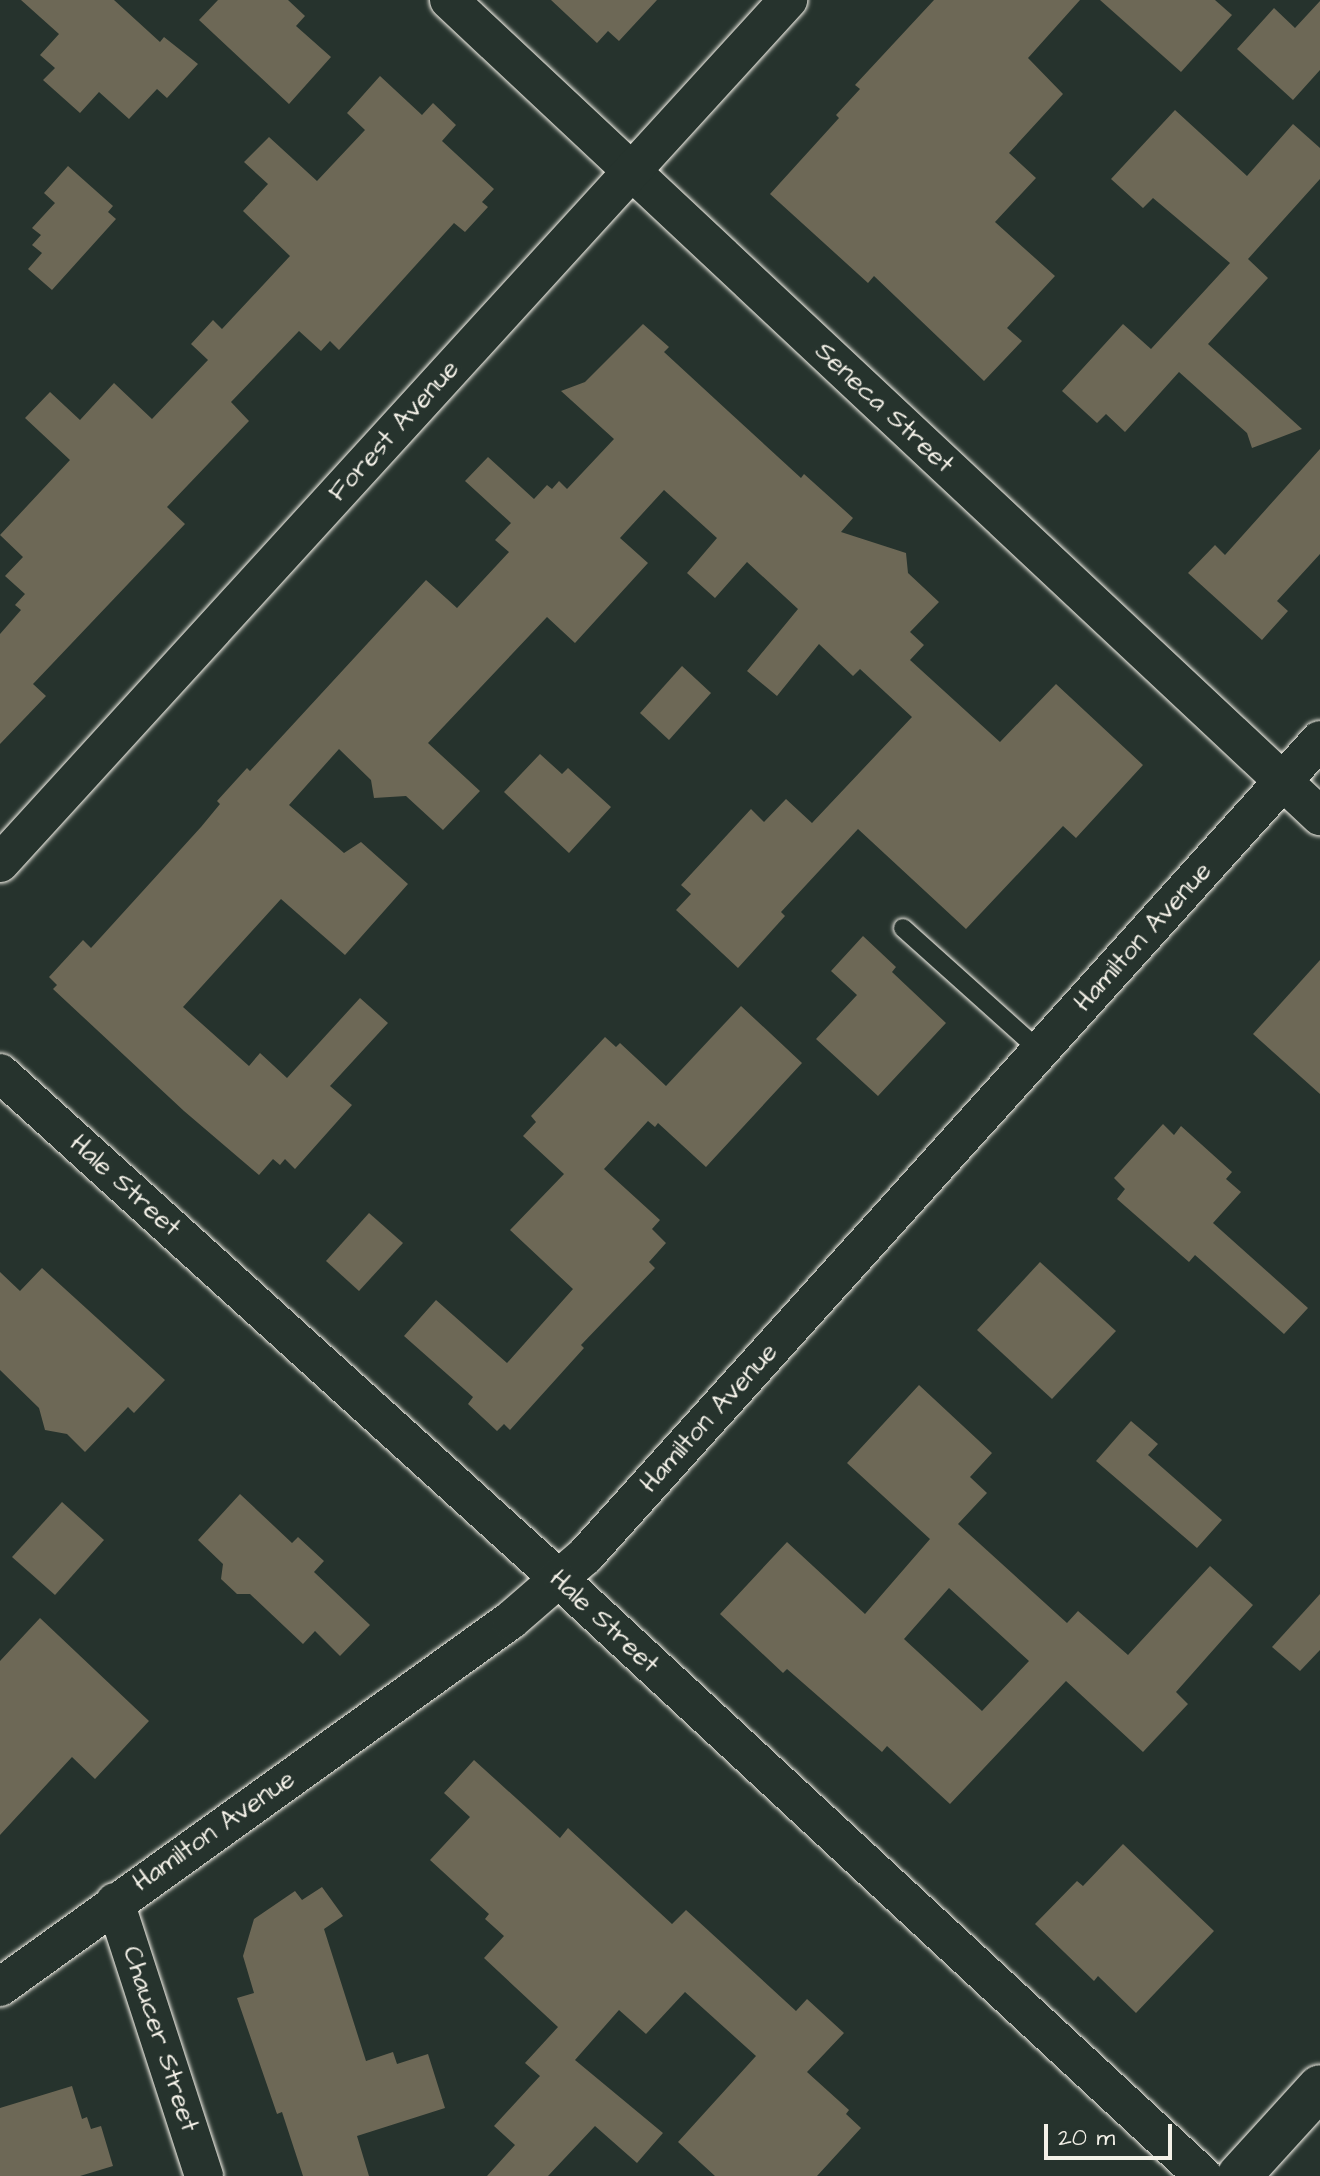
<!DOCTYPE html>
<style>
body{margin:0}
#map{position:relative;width:1320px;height:2176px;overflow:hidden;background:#26332d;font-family:"Architects Daughter",sans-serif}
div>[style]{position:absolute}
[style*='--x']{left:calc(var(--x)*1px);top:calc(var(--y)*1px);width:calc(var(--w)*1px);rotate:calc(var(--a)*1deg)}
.building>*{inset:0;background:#6d6856}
.roads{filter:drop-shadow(0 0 2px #f4f1e8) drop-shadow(0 0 2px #f4f1e8)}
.lane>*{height:18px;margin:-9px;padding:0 9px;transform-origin:9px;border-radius:9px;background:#26332d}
.street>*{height:38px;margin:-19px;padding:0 19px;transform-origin:19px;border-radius:19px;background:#26332d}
.secondary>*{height:44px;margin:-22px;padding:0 22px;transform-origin:22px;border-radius:22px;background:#26332d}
span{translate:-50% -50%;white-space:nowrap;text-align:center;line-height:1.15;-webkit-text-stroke:8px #26332d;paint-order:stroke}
.street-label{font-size:26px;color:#f4f1e8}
.scale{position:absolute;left:1044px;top:2124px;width:128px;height:36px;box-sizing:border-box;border:4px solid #f4f1e8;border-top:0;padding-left:10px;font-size:24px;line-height:28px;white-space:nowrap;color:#f4f1e8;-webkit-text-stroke:6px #26332d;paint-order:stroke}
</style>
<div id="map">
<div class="building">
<div style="clip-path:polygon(21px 0,114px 0,160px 42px,164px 37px,198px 64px,167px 98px,157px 89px,129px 119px,99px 92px,80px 113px,43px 80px,55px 68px,40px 55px,59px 34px)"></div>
<div style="clip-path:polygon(218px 0,288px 0,305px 16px,296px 26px,331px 57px,289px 104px,199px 20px)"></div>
<div style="clip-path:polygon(551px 0,657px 0,619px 41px,608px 31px,597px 43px)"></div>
<div style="clip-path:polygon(934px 0,1080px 0,1028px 58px,1063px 94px,1009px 153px,1036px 178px,995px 222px,1055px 276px,1007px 328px,1022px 341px,984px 381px,874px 276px,868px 283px,770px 194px,839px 118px,836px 115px,860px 89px,855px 85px)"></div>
<div style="clip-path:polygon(1100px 0,1215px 0,1232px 15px,1181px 72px)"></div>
<div style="clip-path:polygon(1320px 1px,1320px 70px,1293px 100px,1237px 49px,1274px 8px,1295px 28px)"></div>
<div style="clip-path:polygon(380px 76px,422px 115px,433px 103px,456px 125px,442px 141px,494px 189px,482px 202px,488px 207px,465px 232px,454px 223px,339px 350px,330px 341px,321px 351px,299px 331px,231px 402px,249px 421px,167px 507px,185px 524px,33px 684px,46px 696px,0 744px,0 634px,21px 610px,15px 605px,25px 594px,5px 576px,23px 557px,0 535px,70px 460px,25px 418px,50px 392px,80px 420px,114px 383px,152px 419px,208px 360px,191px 344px,213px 320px,222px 329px,290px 256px,243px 211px,268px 184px,244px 162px,269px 137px,317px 181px,365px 130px,347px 113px)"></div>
<div style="clip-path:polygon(1175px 110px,1247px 176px,1293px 124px,1320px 148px,1320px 179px,1248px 259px,1268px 278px,1208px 344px,1302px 429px,1252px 448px,1247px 433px,1179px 372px,1125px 432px,1106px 414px,1097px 423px,1062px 391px,1123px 324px,1151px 349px,1230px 263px,1153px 198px,1143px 208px,1111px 179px)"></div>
<div style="clip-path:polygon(68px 166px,113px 206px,108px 212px,116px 219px,52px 290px,28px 269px,42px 253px,32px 245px,41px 235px,32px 228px,55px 203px,44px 193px)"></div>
<div style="clip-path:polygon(643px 324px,669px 347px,664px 352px,728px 411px,801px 478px,804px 474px,853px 518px,841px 532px,906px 553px,908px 573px,939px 602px,910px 632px,924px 645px,910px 660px,1000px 742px,1056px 684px,1143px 765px,1076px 838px,1063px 826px,966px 929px,858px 829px,781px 912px,785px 916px,738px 968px,676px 910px,691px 894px,681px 885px,751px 809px,764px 822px,786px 799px,812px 823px,912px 717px,860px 669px,853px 676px,819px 644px,777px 696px,747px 671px,798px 609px,747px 562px,715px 598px,687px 573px,717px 538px,664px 490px,620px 538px,648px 563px,575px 643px,547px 617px,428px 743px,480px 791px,443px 830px,406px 796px,374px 798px,371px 780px,339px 749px,289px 805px,344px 853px,361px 842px,408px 884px,345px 955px,281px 899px,183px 1007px,249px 1066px,260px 1053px,287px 1078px,360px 998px,388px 1023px,330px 1086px,352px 1105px,295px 1169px,285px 1159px,280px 1165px,273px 1159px,259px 1175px,184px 1111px,53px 989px,57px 985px,49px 977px,83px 940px,91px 948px,201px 827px,220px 804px,217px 801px,247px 768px,250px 771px,426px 580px,457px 608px,509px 552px,495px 540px,511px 523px,465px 481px,488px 457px,534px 499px,547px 485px,552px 489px,559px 481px,567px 489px,614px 439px,561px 391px,585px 382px)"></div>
<div style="clip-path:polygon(1320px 449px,1320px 554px,1277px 601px,1288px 611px,1262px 640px,1188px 573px,1215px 545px,1225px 555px)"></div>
<div style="clip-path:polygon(682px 666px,711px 693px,669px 740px,640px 713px)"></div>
<div style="clip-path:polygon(540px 754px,562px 774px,568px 768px,611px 807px,569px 853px,504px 792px)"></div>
<div style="clip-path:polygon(863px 936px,896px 967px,892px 972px,946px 1023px,878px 1096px,816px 1039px,857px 995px,831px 971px)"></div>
<div style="clip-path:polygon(1320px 960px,1320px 1094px,1253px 1034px)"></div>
<div style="clip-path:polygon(741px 1006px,802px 1063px,706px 1167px,658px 1123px,655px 1127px,648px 1121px,604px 1169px,660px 1220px,652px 1229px,666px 1243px,649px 1262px,655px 1268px,581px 1345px,584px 1348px,510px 1430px,504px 1424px,497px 1431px,468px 1404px,473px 1397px,404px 1336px,436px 1300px,507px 1363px,573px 1289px,510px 1230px,564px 1174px,523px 1136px,536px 1122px,531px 1116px,605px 1037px,616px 1047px,620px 1043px,666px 1086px)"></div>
<div style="clip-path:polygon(1163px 1124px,1174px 1135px,1181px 1126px,1232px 1172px,1226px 1179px,1241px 1192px,1213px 1223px,1308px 1308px,1284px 1334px,1195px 1255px,1189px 1262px,1117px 1199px,1125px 1189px,1114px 1178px)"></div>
<div style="clip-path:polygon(369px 1213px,403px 1243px,359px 1291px,326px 1261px)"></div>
<div style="clip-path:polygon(1040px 1262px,1116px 1331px,1052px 1399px,977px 1330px)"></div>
<div style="clip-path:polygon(42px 1268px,165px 1380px,134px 1413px,128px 1407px,85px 1452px,67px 1434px,45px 1430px,39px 1408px,0 1370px,0 1272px,20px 1291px)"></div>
<div style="clip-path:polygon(evenodd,919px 1385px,992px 1453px,970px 1477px,987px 1493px,958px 1524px,1067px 1623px,1078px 1611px,1128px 1655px,1210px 1566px,1253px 1605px,1176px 1692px,1188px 1704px,1143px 1752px,1066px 1681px,950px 1804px,887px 1746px,882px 1752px,787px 1669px,783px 1673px,720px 1614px,787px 1542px,865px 1614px,930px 1539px,847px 1463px,919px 1385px,949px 1588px,1029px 1661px,982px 1711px,904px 1639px,949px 1588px)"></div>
<div style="clip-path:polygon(1131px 1421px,1158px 1444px,1148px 1455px,1222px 1520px,1197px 1548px,1096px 1461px)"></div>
<div style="clip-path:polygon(240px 1494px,292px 1543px,298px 1537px,324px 1561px,314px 1572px,370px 1625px,340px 1656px,315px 1631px,303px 1644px,250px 1594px,237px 1594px,221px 1579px,223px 1564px,198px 1540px)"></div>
<div style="clip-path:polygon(62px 1502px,104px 1540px,55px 1595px,12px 1557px)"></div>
<div style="clip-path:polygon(1320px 1594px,1320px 1650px,1300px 1671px,1272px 1647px)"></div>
<div style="clip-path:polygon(40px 1618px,149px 1721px,95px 1779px,72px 1757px,0 1835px,0 1661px)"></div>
<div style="clip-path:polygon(474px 1760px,560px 1838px,568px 1828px,672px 1924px,686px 1910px,796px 2011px,807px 1999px,844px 2033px,807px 2072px,849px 2110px,846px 2114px,861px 2128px,817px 2176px,715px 2176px,678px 2142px,756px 2056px,685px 1992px,646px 2034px,619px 2010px,575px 2060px,663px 2133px,637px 2163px,595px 2126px,548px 2176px,487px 2176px,515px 2145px,494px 2126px,540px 2076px,525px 2063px,558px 2027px,484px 1958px,504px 1936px,485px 1919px,489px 1914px,430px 1860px,470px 1817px,444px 1793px)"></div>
<div style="clip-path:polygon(1123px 1844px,1214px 1931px,1136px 2013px,1098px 1976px,1094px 1981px,1035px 1924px,1077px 1881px,1083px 1886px)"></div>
<div style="clip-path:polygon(322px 1887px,343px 1916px,324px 1929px,366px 2061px,393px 2052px,397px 2064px,428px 2054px,445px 2108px,357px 2136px,369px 2176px,303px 2176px,282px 2112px,277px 2114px,237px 1998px,254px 1993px,243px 1956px,254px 1919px,295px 1891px,302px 1900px)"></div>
<div style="clip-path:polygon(72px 2086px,82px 2119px,87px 2117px,91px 2129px,101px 2126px,113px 2166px,80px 2176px,0 2176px,0 2108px)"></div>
</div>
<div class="roads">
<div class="lane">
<div style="--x:903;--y:928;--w:184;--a:41.9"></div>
</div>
<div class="street">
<div style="--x:449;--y:0;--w:1194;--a:43.13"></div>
<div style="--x:0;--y:863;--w:1169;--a:-47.6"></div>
<div style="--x:0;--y:1073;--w:754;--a:42.15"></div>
<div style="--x:559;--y:1579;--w:878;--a:42.83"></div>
<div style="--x:115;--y:1902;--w:288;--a:72"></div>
<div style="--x:0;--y:1987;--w:629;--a:-35.69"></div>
<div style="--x:511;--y:1620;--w:98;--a:-40.9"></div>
<div style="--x:585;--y:1556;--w:1098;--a:-47.99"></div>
</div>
<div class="secondary">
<div style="--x:1239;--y:2176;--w:120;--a:-47.7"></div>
</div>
</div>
<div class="street-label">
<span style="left:884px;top:408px;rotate:43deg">Seneca Street</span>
<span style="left:394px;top:431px;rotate:-48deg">Forest Avenue</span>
<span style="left:1143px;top:937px;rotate:-48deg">Hamilton Avenue</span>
<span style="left:125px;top:1186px;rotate:42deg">Hale Street</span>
<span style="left:709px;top:1418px;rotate:-48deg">Hamilton Avenue</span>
<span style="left:604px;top:1622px;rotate:43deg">Hale Street</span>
<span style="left:214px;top:1831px;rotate:-35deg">Hamilton Avenue</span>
<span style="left:160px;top:2039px;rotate:72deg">Chaucer Street</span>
</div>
<div class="scale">20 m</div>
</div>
